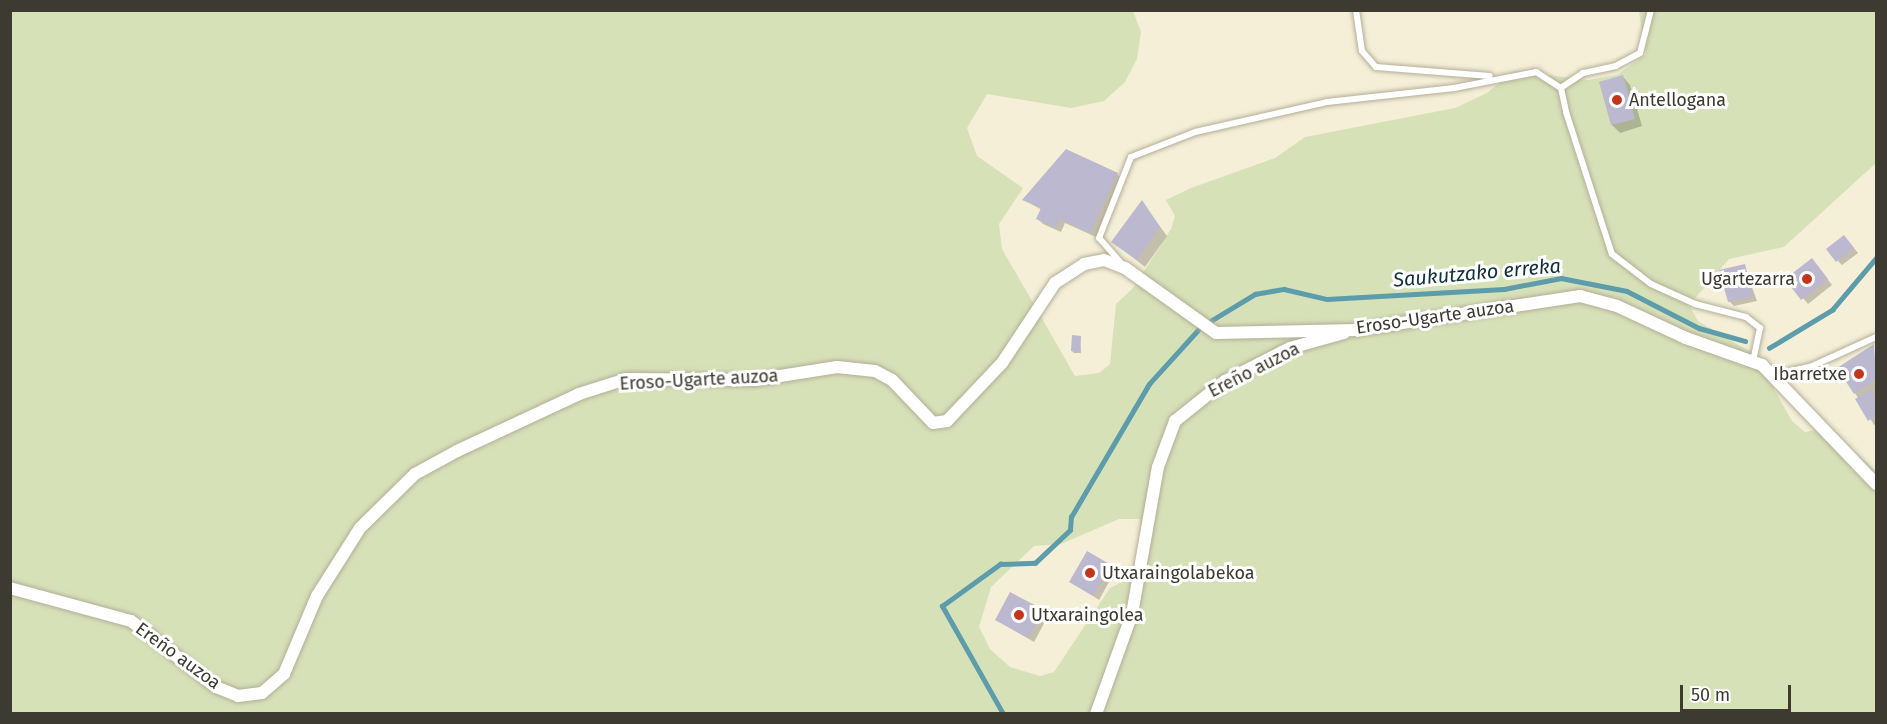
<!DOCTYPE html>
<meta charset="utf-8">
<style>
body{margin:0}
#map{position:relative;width:1887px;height:724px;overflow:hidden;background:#f5efd8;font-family:"Fira Sans",sans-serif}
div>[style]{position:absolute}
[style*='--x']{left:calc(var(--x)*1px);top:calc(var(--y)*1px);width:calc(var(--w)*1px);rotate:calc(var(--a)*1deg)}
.green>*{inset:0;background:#d7e1b8}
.shadow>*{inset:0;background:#0003}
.stream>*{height:4.5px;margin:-2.25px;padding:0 2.25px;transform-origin:2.25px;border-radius:2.25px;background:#5d9cab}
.building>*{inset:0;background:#bbb8cf}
.roads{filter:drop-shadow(0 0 2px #b4ae98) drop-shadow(0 0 2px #b4ae98)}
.lane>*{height:6px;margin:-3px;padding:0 3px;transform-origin:3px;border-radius:3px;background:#fff}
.street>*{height:12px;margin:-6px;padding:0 6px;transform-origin:6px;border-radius:6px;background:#fff}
.dots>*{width:16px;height:16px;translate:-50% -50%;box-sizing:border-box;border:3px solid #fff;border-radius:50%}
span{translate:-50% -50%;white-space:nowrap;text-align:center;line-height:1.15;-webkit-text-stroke:6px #fff;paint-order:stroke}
.poi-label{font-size:18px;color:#3d3a31}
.left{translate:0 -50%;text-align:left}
.right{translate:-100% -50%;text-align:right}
.street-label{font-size:18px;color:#3d3a31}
.water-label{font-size:20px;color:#113139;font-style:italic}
.frame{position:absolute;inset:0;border:12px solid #3d3a31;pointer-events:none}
.scale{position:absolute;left:1680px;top:685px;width:111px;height:27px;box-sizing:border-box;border:3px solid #3d3a31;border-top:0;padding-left:8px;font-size:18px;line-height:21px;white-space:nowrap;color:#3d3a31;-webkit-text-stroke:4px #fff;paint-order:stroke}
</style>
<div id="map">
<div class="green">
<div style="clip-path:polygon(evenodd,10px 11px,1133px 11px,1141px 32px,1137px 59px,1125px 82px,1104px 101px,1071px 108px,987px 94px,967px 128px,977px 156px,1023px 188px,999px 224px,1002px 249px,1075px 376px,1099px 373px,1110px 364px,1116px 304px,1134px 287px,1171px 229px,1175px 216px,1166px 200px,1191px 188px,1275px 158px,1305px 137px,1455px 108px,1487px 93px,1514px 71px,1588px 80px,1617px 75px,1646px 54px,1639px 11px,1876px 11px,1876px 163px,1784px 247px,1729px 259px,1689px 305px,1698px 321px,1754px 354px,1792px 421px,1805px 432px,1822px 429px,1835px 435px,1876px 471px,1876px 713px,11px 713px,10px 11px,1119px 519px,1140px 519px,1141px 539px,1130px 578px,1110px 588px,1054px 672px,1040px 676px,1010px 667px,990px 649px,979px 627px,991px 587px,1034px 546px,1061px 544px,1119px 519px)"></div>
</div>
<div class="shadow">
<div style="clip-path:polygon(1623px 77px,1630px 85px,1642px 126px,1620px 133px,1612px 125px,1601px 83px)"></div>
<div style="clip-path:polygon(1117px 174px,1122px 179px,1096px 237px,1065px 223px,1061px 232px,1043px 224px,1038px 219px,1042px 210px,1024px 200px)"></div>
<div style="clip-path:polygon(1142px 202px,1167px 236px,1145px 267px,1113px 242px)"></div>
<div style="clip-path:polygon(1849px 242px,1858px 253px,1842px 265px,1838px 261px)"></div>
<div style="clip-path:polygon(1744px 265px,1757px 301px,1734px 306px,1729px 301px)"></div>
<div style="clip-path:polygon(1817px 265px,1832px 285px,1808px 304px,1787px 279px)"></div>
<div style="clip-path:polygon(1080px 337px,1081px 353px,1074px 353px,1072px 351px)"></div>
<div style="clip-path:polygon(1874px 346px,1876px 424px,1874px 425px,1855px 393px)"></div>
<div style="clip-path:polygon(1110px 566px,1115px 571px,1099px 600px,1071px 581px)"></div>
<div style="clip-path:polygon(1043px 611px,1048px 616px,1034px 642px,996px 620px)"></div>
</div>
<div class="stream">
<div style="--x:1209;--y:322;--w:54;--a:-31.3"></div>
<div style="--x:1255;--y:294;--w:29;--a:-10"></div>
<div style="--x:1284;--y:289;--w:44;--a:13.1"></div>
<div style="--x:1327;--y:299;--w:177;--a:-3.2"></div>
<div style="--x:1504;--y:289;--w:58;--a:-10.9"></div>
<div style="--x:1561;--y:278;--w:67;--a:11.1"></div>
<div style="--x:1627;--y:291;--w:81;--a:27.2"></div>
<div style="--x:1699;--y:328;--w:48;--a:15.8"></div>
<div style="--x:1769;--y:348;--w:74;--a:-31.1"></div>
<div style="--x:1832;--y:310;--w:68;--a:-49.8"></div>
<div style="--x:1003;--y:714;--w:124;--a:-119.5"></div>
<div style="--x:942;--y:606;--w:72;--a:-35.9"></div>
<div style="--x:1000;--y:564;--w:35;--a:-2"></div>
<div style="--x:1035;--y:563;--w:48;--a:-43.3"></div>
<div style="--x:1070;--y:530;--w:13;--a:-86"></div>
<div style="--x:1071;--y:517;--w:154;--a:-59.6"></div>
<div style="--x:1149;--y:384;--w:73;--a:-47.8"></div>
</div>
<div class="building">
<div style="clip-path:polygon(1623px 75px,1635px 119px,1611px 125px,1599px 82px)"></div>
<div style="clip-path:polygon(1066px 149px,1118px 173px,1090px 233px,1060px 219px,1056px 228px,1036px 219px,1041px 208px,1022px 200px)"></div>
<div style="clip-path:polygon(1142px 200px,1160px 227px,1137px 260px,1111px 242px)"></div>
<div style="clip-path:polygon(1844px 235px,1854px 248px,1836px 262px,1826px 249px)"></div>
<div style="clip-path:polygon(1812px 258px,1828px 279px,1801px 300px,1785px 279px)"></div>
<div style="clip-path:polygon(1745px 264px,1753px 296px,1728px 302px,1719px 270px)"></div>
<div style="clip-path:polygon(1072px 335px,1081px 336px,1080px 352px,1071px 351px)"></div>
<div style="clip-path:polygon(1874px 344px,1876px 380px,1854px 394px,1837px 368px)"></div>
<div style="clip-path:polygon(1873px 389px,1876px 416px,1868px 421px,1855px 399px)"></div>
<div style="clip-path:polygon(1087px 551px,1111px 565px,1093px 596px,1069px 582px)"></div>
<div style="clip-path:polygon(1010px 592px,1044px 610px,1028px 638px,995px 620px)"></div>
</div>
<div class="roads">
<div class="lane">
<div style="--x:1356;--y:10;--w:41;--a:81.7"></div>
<div style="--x:1362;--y:51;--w:21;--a:49"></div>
<div style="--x:1376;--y:67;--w:114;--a:4.5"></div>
<div style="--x:1651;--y:10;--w:44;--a:104.3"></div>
<div style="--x:1640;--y:53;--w:27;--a:152"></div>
<div style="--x:1616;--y:66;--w:34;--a:168"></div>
<div style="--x:1583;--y:73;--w:27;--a:146"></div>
<div style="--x:1561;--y:88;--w:25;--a:78"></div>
<div style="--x:1566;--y:112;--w:149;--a:72.1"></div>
<div style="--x:1612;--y:254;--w:49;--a:37.6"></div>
<div style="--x:1651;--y:284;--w:48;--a:24.4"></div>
<div style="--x:1695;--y:304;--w:53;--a:14.3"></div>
<div style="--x:1746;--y:317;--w:18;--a:38"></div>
<div style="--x:1760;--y:328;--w:34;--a:102"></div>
<div style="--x:1121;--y:263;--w:33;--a:-131"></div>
<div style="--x:1099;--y:238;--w:87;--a:-68.4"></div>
<div style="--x:1131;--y:157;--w:69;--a:-21.3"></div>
<div style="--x:1195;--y:132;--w:135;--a:-12.8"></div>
<div style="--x:1327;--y:102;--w:128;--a:-6.3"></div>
<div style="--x:1454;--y:88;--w:84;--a:-11"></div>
<div style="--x:1536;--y:72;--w:30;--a:33"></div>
<div style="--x:1774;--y:375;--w:37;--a:-13"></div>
<div style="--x:1810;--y:367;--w:72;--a:-24.4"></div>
</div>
<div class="street">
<div style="--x:10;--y:588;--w:125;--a:15.3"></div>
<div style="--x:131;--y:621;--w:108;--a:37.8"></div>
<div style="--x:216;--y:687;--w:24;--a:22"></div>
<div style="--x:238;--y:696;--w:24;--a:-7"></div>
<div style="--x:262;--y:693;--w:29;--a:-41"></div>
<div style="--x:284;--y:674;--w:85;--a:-67.1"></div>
<div style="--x:317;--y:596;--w:80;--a:-57.7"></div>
<div style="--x:360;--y:528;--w:77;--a:-44.5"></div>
<div style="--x:415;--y:474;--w:48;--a:-28.7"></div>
<div style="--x:457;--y:451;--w:135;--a:-25"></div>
<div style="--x:579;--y:394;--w:49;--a:-17.7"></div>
<div style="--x:626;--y:379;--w:129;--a:0.4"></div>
<div style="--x:755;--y:380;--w:83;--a:-9"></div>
<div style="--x:837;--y:367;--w:38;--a:6"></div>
<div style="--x:875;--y:371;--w:19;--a:28"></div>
<div style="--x:892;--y:380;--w:59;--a:46.4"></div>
<div style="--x:933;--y:423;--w:14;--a:-8"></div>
<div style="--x:947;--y:421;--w:80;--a:-46.5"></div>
<div style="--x:1002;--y:363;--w:96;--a:-56.5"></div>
<div style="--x:1055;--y:283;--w:35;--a:-33"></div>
<div style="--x:1084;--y:264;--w:20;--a:-11"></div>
<div style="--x:1104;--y:260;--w:22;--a:21"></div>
<div style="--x:1125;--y:268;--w:112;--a:35.5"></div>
<div style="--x:1216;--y:333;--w:140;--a:-1.2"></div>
<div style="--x:1356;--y:330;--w:227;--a:-8.6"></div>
<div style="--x:1580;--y:296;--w:38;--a:15"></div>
<div style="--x:1617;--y:306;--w:76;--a:24.9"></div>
<div style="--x:1686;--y:338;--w:81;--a:19.6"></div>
<div style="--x:1762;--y:365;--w:165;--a:46.2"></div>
<div style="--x:1096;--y:714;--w:106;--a:-70.2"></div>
<div style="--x:1132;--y:614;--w:149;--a:-80"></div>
<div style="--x:1158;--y:467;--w:49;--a:-69.7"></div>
<div style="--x:1175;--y:421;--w:64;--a:-38.7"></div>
<div style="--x:1225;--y:381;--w:73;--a:-26.9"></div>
<div style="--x:1290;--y:348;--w:56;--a:-15.5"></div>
</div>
</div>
<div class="dots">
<div style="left:1617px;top:100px;background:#c2371b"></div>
<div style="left:1807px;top:279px;background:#c2371b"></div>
<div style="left:1859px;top:374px;background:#c2371b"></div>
<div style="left:1090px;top:573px;background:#c2371b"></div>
<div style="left:1019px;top:615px;background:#c2371b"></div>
</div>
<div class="poi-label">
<span class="left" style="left:1629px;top:100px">Antellogana</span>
<span class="right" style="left:1795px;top:279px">Ugartezarra</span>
<span class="right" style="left:1847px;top:374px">Ibarretxe</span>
<span class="left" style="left:1102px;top:573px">Utxaraingolabekoa</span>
<span class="left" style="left:1031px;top:615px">Utxaraingolea</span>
</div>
<div class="street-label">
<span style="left:1435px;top:317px;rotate:-8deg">Eroso-Ugarte auzoa</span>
<span style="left:1254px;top:370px;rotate:-27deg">Ereño auzoa</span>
<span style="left:699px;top:380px;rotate:-3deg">Eroso-Ugarte auzoa</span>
<span style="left:178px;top:656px;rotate:36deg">Ereño auzoa</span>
</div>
<div class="water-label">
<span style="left:1477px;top:273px;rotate:-5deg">Saukutzako erreka</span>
</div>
<div class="frame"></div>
<div class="scale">50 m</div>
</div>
